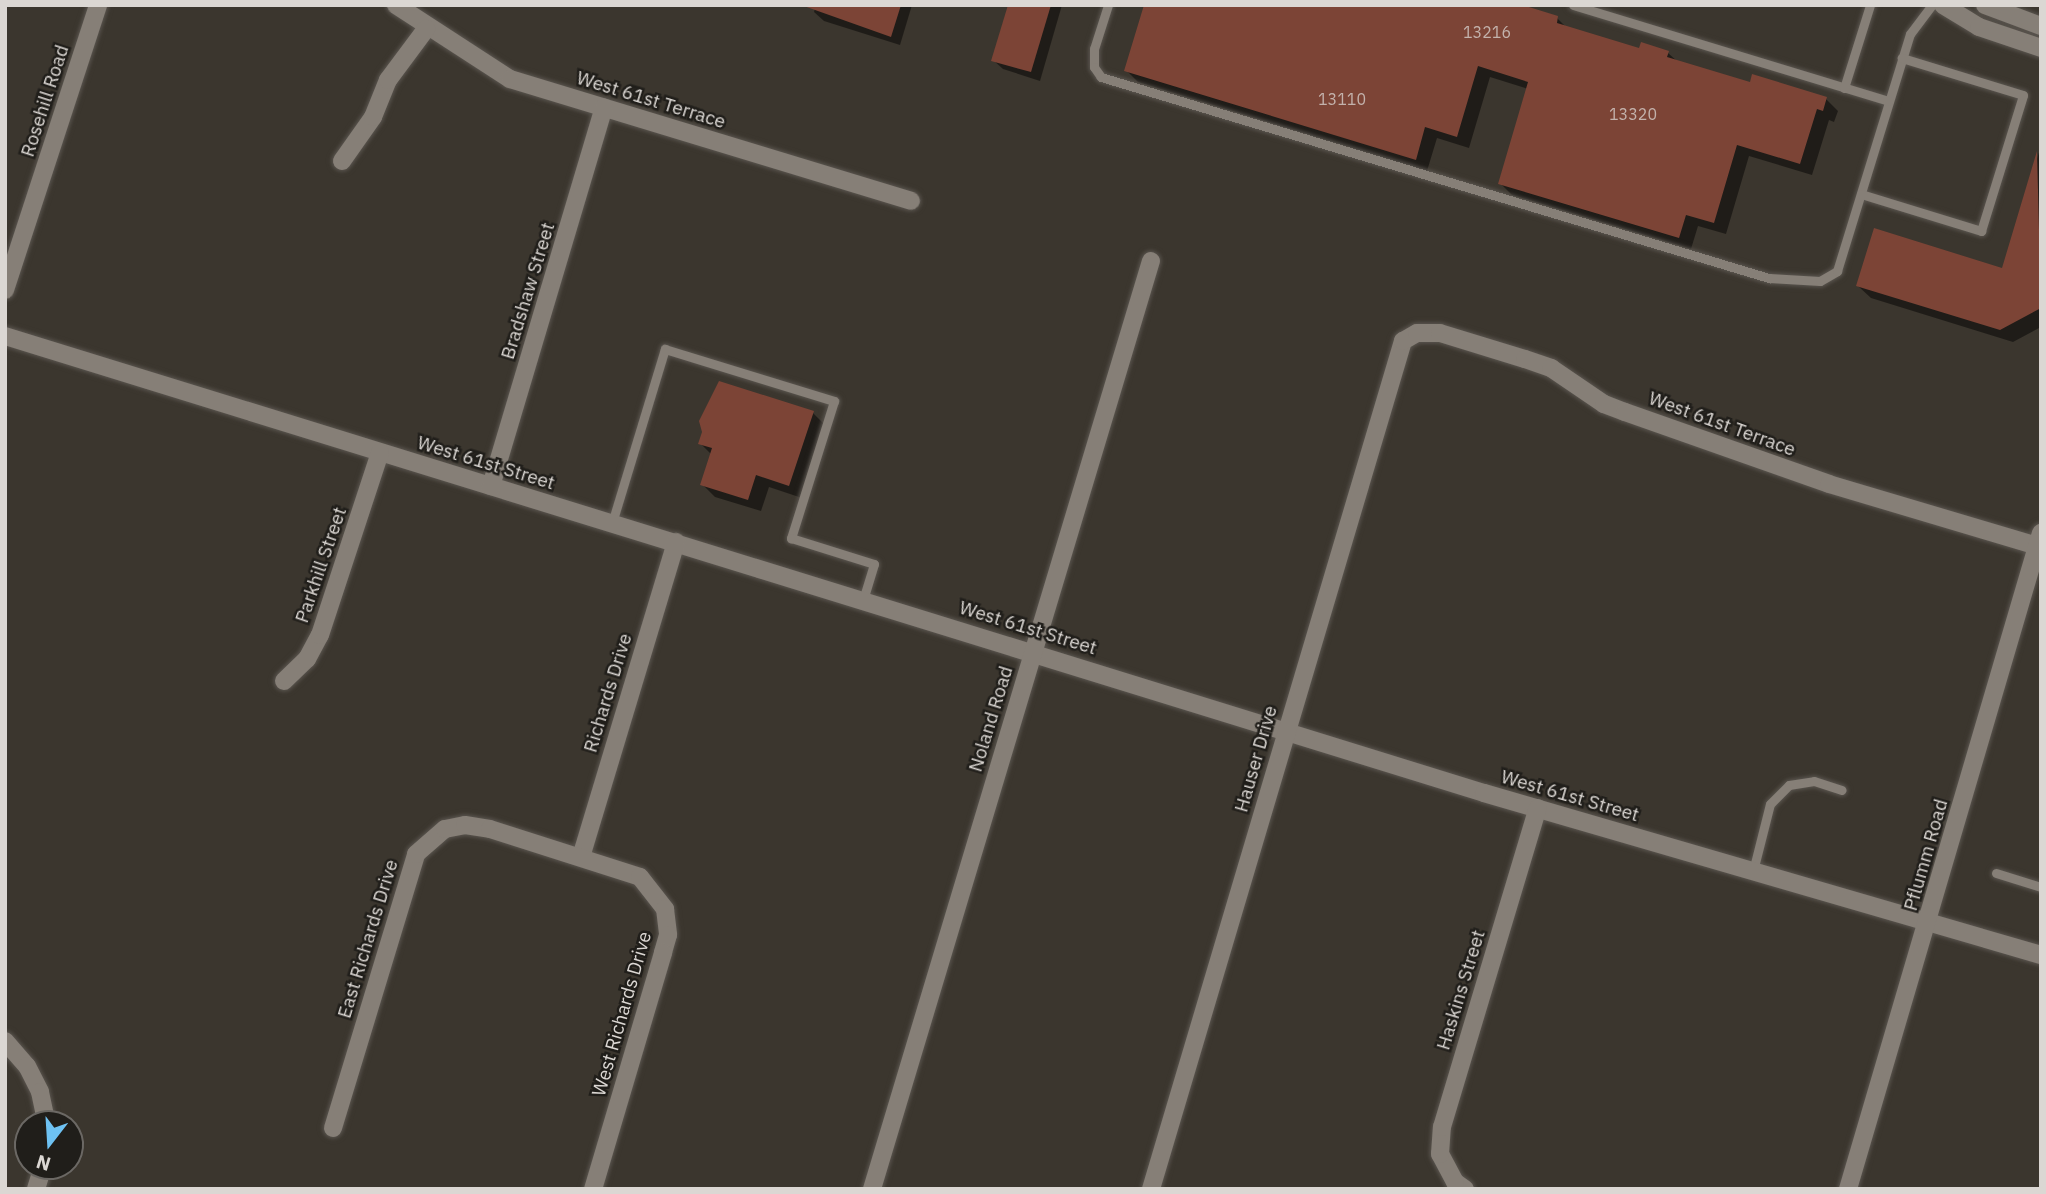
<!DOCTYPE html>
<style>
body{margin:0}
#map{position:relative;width:2046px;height:1194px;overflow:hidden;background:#3b362e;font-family:"IBM Plex Sans",sans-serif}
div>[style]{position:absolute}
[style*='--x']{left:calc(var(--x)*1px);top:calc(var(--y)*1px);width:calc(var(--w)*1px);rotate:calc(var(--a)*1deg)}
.shadow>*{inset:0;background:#0007}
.building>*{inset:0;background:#7c4436}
.roads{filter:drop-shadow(0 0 2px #5a554f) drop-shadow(0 0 2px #5a554f)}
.service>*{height:9px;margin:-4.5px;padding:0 4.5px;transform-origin:4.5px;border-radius:4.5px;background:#867f77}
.minor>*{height:18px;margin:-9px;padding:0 9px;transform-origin:9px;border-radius:9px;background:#867f77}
.secondary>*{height:18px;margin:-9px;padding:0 9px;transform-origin:9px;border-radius:9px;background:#867f77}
span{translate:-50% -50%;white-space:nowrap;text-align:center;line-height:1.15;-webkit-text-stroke:5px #201e1a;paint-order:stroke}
.number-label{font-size:16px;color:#c3b2ac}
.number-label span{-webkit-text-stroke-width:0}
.street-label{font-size:19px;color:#dbd7d3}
.frame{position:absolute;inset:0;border:7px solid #dbd7d3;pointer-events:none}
.north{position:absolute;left:14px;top:1110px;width:70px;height:70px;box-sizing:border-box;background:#201e1a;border:2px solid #6b6864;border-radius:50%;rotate:197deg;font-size:19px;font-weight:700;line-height:28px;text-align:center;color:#dbd7d3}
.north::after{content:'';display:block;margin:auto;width:24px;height:32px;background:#6ec2f3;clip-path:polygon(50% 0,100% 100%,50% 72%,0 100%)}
</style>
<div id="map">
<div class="shadow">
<div style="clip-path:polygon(816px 5px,912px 5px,900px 45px,824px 21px,814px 12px)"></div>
<div style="clip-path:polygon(1010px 5px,1062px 5px,1040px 81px,1003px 69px,993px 60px)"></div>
<div style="clip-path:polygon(1557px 18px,1568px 29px,1640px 50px,1668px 53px,1678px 62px,1751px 84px,1826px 99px,1838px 111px,1834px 122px,1829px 120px,1812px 175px,1749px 156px,1726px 234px,1698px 226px,1691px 249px,1512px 195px,1500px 183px,1528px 89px,1490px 77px,1469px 148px,1437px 138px,1427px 171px,1138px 82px,1126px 70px)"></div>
<div style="clip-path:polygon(2041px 146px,2041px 327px,2013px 342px,1871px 298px,1858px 286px,2003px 270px)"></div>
<div style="clip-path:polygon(813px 413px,825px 425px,802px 498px,769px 487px,761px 511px,715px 497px,702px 484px,712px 455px,700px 443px)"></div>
</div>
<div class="building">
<div style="clip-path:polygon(801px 5px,901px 5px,891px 37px)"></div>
<div style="clip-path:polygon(1008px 5px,1051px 5px,1031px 72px,991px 61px)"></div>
<div style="clip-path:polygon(1144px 5px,1522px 5px,1558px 16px,1557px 23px,1639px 48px,1641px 42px,1669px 51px,1667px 57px,1750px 82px,1752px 74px,1827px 97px,1823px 111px,1817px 109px,1800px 164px,1737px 145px,1714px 223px,1686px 215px,1679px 238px,1498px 184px,1528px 82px,1478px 66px,1457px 137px,1425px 127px,1416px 160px,1124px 71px)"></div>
<div style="clip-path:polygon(2037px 151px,2041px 308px,2000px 330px,1856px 286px,1874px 228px,2002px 268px)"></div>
<div style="clip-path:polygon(719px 381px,814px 411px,789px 486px,756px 475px,748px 500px,700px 485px,712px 448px,698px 444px,702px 432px,699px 421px)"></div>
</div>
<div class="roads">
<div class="service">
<div style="--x:1108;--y:5;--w:46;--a:107.7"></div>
<div style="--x:1094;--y:49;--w:18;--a:90"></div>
<div style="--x:1094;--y:67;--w:12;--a:55"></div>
<div style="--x:1101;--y:77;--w:698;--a:16.75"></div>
<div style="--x:1769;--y:278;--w:51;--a:3.4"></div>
<div style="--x:1820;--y:281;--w:20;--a:-30"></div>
<div style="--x:1837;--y:271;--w:248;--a:-72.9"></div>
<div style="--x:1910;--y:34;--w:36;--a:-53"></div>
<div style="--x:1573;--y:5;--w:330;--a:16.9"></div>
<div style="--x:1844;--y:88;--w:87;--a:-72.6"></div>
<div style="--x:1861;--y:194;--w:126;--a:17.1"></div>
<div style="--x:1981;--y:231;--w:142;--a:-72.8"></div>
<div style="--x:2023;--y:95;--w:127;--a:-163"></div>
<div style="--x:612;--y:523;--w:182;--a:-73.1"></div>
<div style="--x:665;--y:349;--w:177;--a:17.1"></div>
<div style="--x:834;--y:401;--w:144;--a:107.4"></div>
<div style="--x:791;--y:538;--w:87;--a:17.4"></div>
<div style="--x:874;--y:564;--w:37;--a:107"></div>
<div style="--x:1753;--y:871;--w:69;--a:-75.8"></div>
<div style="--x:1770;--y:804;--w:27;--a:-45"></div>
<div style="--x:1789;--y:785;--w:25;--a:-9"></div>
<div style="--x:1814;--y:781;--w:29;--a:18"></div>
<div style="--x:1996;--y:873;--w:47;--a:17.3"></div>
</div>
<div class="minor">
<div style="--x:396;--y:5;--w:136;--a:33"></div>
<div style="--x:510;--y:79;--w:419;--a:16.9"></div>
<div style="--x:1943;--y:5;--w:42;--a:31.4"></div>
<div style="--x:1979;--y:27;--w:65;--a:18.7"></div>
<div style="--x:1985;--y:5;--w:60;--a:20.6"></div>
<div style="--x:342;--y:161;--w:54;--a:-54.8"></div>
<div style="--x:373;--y:117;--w:40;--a:-68"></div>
<div style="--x:388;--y:80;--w:64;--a:-53.3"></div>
<div style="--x:5;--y:290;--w:300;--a:-71.9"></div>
<div style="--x:5;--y:336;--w:1548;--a:17.17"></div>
<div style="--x:1484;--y:793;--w:580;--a:16.22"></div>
<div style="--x:491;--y:486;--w:395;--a:-73.4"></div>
<div style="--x:284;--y:681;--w:32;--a:-44"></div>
<div style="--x:307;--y:659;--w:27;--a:-62"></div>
<div style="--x:320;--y:635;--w:192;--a:-71.8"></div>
<div style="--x:581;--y:857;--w:329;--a:-73.2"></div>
<div style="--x:5;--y:1041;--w:33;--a:49"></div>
<div style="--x:27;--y:1066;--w:29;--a:63"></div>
<div style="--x:40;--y:1092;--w:33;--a:78"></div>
<div style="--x:333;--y:1128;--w:286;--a:-73.1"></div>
<div style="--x:416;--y:854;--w:38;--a:-41"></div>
<div style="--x:445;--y:829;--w:20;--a:-11"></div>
<div style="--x:465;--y:825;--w:25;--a:9"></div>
<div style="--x:490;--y:829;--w:157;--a:17.7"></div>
<div style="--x:640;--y:877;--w:41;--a:52"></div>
<div style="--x:665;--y:909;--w:26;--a:83"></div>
<div style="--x:668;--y:935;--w:19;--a:106"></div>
<div style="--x:663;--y:953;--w:246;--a:106.5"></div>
<div style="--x:36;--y:1189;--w:24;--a:-73"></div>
<div style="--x:872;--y:1189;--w:969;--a:-73.27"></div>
<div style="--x:1151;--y:1189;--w:885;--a:-73.45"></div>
<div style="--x:1403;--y:341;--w:16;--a:-30"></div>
<div style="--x:1417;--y:333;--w:23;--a:0"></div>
<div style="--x:1440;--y:333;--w:89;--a:17"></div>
<div style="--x:1525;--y:359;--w:28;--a:19"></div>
<div style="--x:1551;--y:368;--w:64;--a:34.2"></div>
<div style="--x:1604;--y:404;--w:22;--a:21"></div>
<div style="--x:1625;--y:412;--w:216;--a:19.4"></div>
<div style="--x:1829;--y:484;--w:217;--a:16.6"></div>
<div style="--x:1465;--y:1189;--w:12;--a:-145"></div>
<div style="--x:1455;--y:1182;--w:32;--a:-118"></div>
<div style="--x:1440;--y:1154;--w:27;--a:-86"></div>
<div style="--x:1442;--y:1127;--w:333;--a:-73.3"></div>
</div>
<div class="secondary">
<div style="--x:1848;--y:1189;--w:684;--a:-73.61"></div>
</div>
</div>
<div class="number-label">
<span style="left:1487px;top:32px">13216</span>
<span style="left:1342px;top:99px">13110</span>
<span style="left:1633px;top:114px">13320</span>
</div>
<div class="street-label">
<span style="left:651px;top:100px;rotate:17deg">West 61st Terrace</span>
<span style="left:45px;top:101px;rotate:-72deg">Rosehill Road</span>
<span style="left:528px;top:291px;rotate:-73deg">Bradshaw Street</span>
<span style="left:1722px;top:424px;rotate:20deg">West 61st Terrace</span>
<span style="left:486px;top:463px;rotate:17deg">West 61st Street</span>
<span style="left:321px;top:565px;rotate:-71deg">Parkhill Street</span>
<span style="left:1028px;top:628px;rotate:17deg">West 61st Street</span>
<span style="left:608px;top:693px;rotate:-73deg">Richards Drive</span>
<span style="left:991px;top:719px;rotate:-73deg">Noland Road</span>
<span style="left:1256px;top:759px;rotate:-74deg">Hauser Drive</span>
<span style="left:1570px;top:796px;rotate:16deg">West 61st Street</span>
<span style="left:1926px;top:855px;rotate:-74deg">Pflumm Road</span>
<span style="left:368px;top:939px;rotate:-73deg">East Richards Drive</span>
<span style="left:1461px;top:990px;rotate:-73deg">Haskins Street</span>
<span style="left:622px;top:1014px;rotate:-74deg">West Richards Drive</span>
</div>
<div class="frame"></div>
<div class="north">N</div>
</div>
